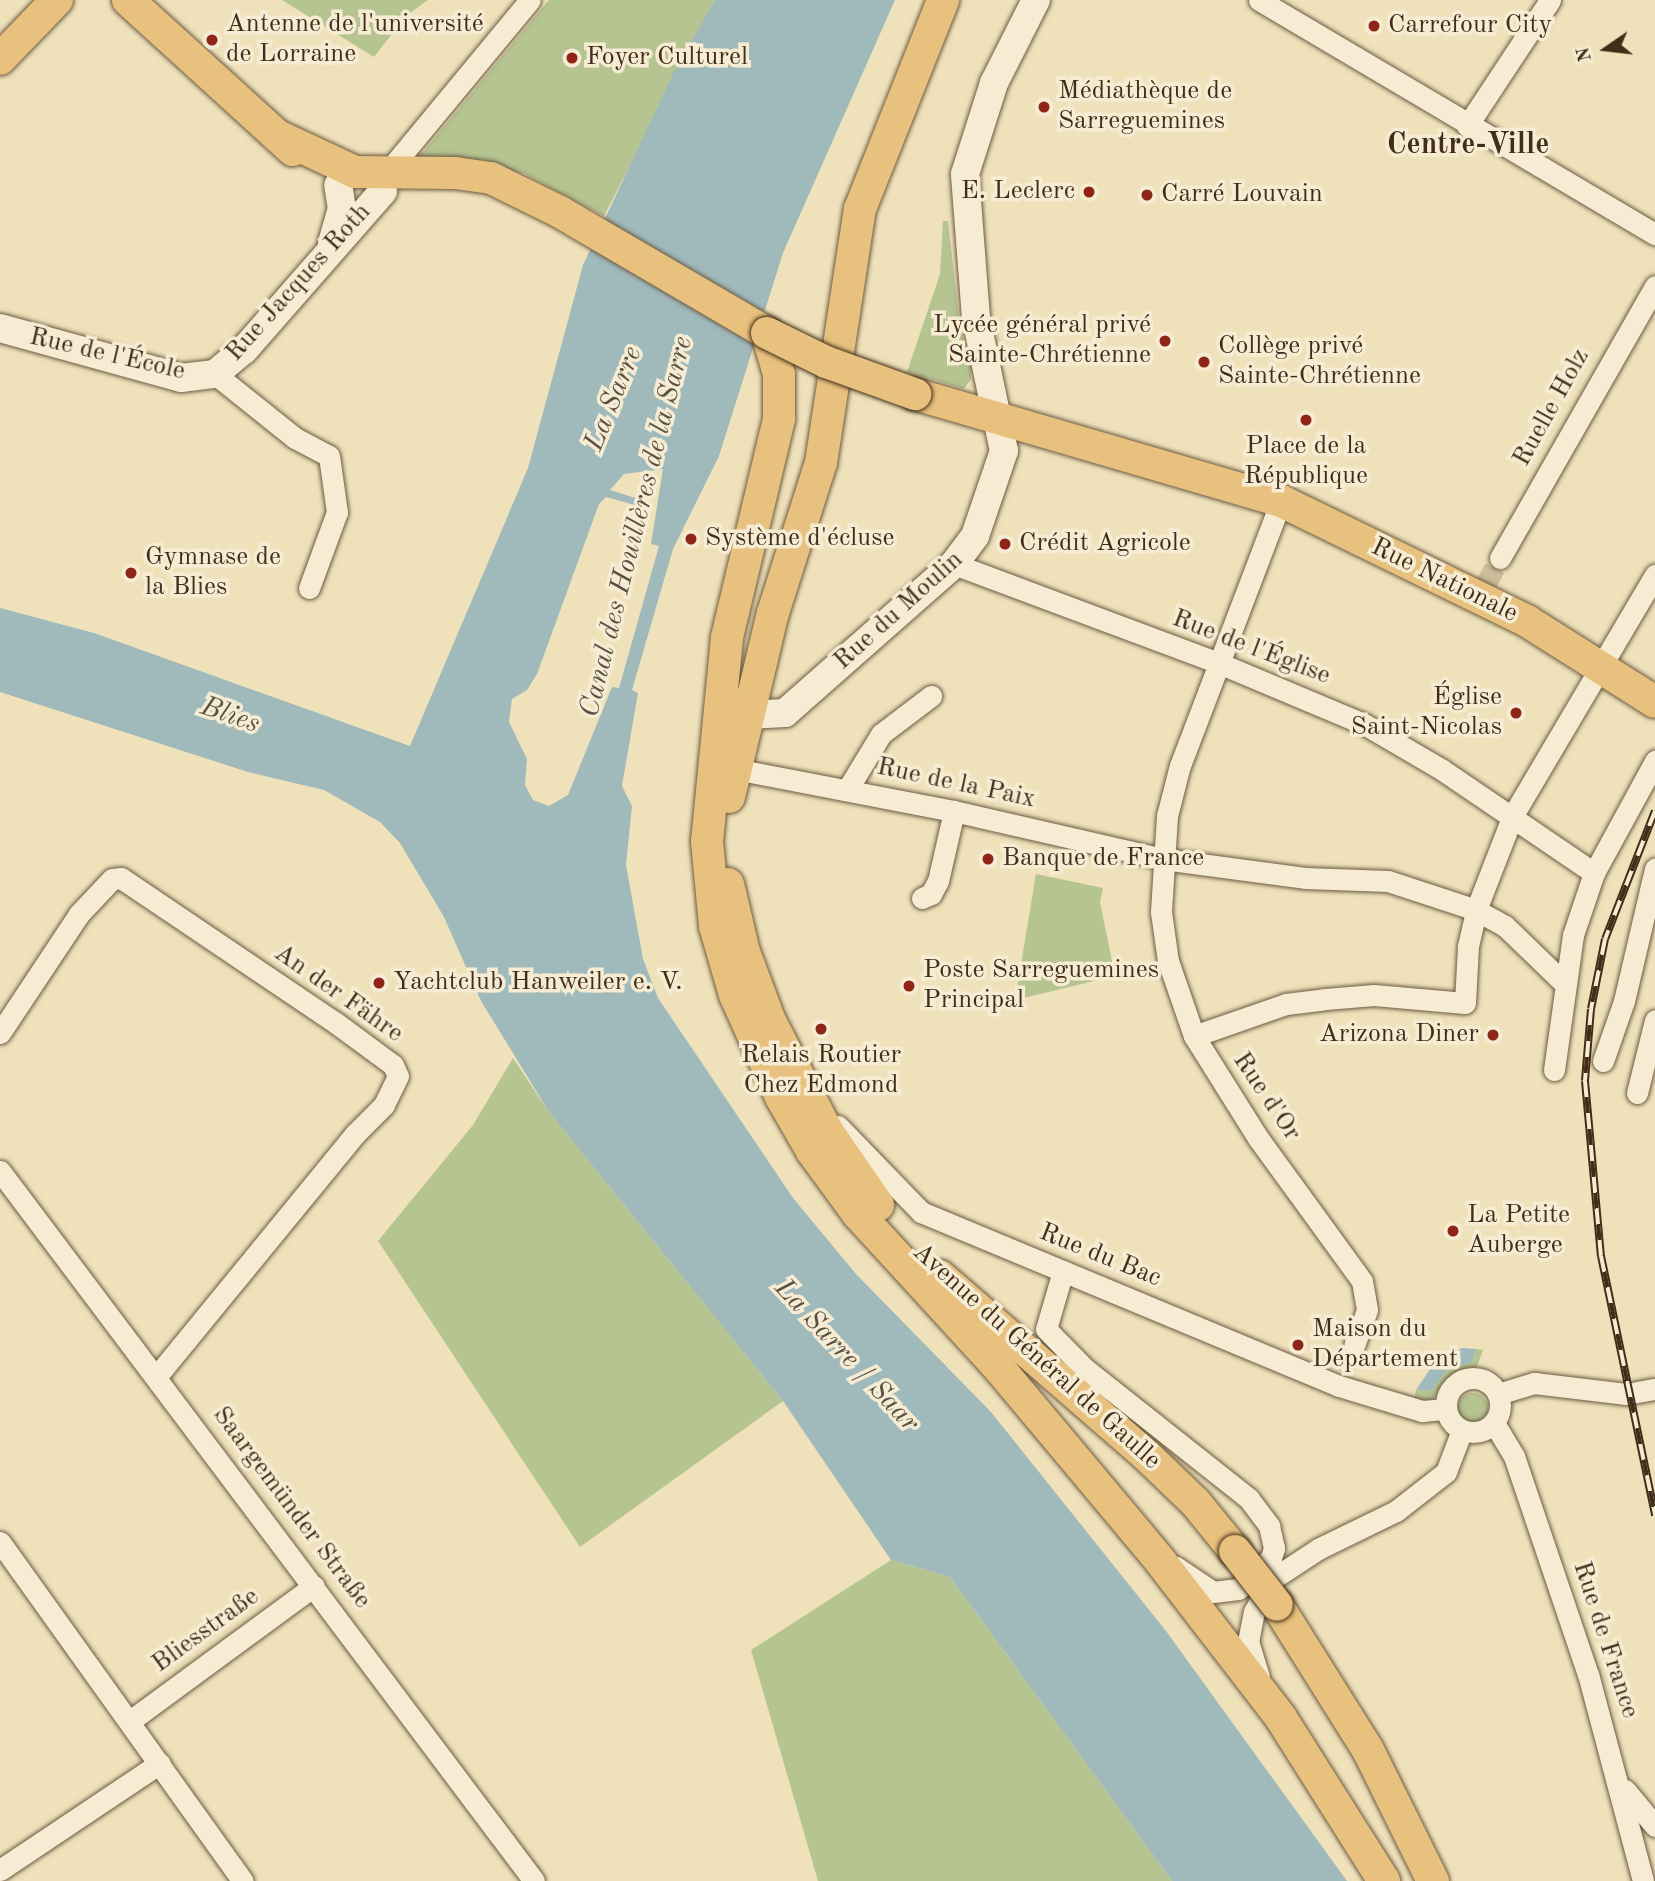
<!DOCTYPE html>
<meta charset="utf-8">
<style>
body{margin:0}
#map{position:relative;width:1655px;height:1881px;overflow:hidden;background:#efe2bb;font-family:"Old Standard TT",serif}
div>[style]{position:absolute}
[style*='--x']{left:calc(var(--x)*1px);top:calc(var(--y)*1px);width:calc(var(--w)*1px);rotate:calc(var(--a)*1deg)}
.green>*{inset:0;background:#b6c492}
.round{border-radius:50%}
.water>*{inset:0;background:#a0babc}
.street-tunnel>*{height:21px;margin-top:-10.5px;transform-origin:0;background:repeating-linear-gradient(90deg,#ccbe9b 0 21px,transparent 0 31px)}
.roads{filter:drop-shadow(0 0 2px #6c5a42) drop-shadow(0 0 2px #6c5a42)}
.street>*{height:21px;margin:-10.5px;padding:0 10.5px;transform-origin:10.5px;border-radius:10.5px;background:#f5ecd3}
.street>.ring{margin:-10.5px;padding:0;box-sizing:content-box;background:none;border:21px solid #f5ecd3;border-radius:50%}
.secondary>*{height:28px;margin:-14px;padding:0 14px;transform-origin:14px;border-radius:14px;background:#f5ecd3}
.primary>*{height:32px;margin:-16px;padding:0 16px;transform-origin:16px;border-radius:16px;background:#e8c17e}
.rail>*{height:8px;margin-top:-4px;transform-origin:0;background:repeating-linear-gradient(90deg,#f5ecd3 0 16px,#412d19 0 32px);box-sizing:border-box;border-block:2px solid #412d19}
.bridges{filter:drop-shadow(0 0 2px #412d19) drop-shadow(0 0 2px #412d19)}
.primary-bridge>*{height:32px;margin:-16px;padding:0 16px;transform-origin:16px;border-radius:16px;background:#e8c17e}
.dots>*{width:19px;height:19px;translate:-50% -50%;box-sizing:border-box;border:4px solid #f5ecd3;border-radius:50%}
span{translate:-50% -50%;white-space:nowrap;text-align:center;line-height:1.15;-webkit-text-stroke:7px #f5ecd3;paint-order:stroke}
.poi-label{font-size:26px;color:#412d19}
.left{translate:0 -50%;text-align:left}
.right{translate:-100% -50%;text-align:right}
.street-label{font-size:26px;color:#412d19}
.water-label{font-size:28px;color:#595042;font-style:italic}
.quarter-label{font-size:30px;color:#412d19;font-weight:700}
.north{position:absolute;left:1571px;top:14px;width:70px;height:70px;-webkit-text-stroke:5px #f5ecd3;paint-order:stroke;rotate:256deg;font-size:19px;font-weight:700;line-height:28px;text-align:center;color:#412d19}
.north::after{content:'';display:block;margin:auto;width:24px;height:32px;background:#412d19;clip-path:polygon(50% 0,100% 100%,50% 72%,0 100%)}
</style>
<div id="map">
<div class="green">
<div style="clip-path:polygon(282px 0,428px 0,406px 16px,374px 57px)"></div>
<div style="clip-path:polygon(549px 0,715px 0,604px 216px,523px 173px,468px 162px,414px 163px)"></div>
<div style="clip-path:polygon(943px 221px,948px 221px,960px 326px,971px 368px,971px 379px,964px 389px,907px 372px,940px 274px)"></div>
<div style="clip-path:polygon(1036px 874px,1103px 888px,1100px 902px,1115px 976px,1015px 1000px)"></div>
<div style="clip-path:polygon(513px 1058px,549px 1112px,783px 1401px,580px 1547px,378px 1241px,473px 1125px)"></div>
<div style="clip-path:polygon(1476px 1349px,1483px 1350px,1477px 1367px,1453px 1374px,1429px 1403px,1414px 1399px,1416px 1390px,1431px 1391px,1447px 1370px,1472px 1362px)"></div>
<div class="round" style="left:1458px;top:1393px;width:30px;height:30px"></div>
<div style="clip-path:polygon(891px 1560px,950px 1577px,1172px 1881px,818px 1881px,751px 1650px)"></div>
</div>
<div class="water">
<div style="clip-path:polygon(evenodd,715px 0,895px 0,783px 253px,719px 456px,673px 549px,632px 690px,638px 693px,622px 786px,632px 806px,626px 865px,643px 959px,658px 998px,793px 1198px,856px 1274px,991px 1412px,1166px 1631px,1347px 1881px,1172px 1881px,950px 1577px,891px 1560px,783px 1401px,549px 1112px,481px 1001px,444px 917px,400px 843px,380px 822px,324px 790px,248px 772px,0 692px,0 608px,94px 633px,410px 746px,528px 468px,583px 265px,673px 74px,715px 0,663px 469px,651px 544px,659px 546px,619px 688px,612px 687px,568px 795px,549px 806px,533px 800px,525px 785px,527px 759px,509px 722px,512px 699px,527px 690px,537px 674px,599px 504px,606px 497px,649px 509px,651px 503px,610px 490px,624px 474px,663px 469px)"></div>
<div style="clip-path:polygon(1462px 1348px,1476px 1349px,1472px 1362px,1447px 1370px,1431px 1391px,1416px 1390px,1436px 1360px)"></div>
</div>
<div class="street-tunnel">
<div style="--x:1485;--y:586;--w:32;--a:-62"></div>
<div style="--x:1343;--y:1371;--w:28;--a:-67"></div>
</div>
<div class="roads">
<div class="street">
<div style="--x:1259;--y:0;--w:460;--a:30.6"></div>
<div style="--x:1467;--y:126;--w:151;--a:-56.6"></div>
<div style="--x:385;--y:175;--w:227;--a:-50.4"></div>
<div style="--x:215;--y:374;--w:102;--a:38.7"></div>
<div style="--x:295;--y:438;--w:38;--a:28"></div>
<div style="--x:329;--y:456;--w:57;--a:81.9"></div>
<div style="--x:337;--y:512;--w:81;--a:110.2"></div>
<div style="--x:1281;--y:501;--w:283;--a:110.9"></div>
<div style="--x:1180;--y:765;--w:53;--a:104.3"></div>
<div style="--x:1167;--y:816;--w:96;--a:93.6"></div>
<div style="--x:1161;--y:912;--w:49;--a:81.9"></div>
<div style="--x:1168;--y:961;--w:79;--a:70.9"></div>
<div style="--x:1194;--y:1036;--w:120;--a:57.9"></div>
<div style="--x:1258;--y:1138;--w:177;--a:54"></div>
<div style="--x:1362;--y:1281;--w:29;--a:80"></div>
<div style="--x:1367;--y:1310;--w:37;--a:110"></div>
<div style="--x:1500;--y:558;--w:313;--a:-60.3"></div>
<div style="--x:954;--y:564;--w:285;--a:20.5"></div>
<div style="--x:1221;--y:664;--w:155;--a:22.8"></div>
<div style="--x:1364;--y:724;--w:89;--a:30.3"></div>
<div style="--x:1441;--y:769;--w:185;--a:34.2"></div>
<div style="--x:735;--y:769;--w:223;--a:10.9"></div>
<div style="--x:954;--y:811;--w:214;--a:12.9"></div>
<div style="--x:1163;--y:859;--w:143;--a:7.6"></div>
<div style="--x:1305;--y:878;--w:83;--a:2.1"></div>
<div style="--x:1388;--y:881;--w:93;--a:18.2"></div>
<div style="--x:1476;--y:910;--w:33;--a:29"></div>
<div style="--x:1505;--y:926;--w:83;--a:44"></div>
<div style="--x:847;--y:790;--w:66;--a:-58.7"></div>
<div style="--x:881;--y:734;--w:63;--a:-37.2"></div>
<div style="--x:922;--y:898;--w:10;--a:-24"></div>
<div style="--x:931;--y:894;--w:15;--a:-62"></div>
<div style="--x:938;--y:881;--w:72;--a:-77.1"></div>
<div style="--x:0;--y:1033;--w:143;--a:-56.4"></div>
<div style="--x:79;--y:914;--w:48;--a:-46.7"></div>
<div style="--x:112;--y:879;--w:9;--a:-6"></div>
<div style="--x:121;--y:878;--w:259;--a:34"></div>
<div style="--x:336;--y:1023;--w:71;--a:36.4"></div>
<div style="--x:393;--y:1065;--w:12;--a:66"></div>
<div style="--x:398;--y:1076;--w:32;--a:116"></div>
<div style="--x:384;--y:1105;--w:41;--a:135"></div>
<div style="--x:355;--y:1134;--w:314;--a:129.3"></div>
<div style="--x:1194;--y:1036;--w:97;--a:-19.2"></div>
<div style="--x:1286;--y:1004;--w:39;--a:-7"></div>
<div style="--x:1325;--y:999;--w:49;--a:-4.7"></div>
<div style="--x:1374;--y:995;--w:91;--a:5"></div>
<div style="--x:1465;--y:1003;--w:57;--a:-87"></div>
<div style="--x:1468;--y:946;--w:37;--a:-77"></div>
<div style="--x:1476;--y:910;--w:102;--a:-68.7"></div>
<div style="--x:1513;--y:815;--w:279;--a:-59.4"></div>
<div style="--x:1603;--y:1061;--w:64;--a:-70.7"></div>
<div style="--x:1624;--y:1001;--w:136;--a:-76.8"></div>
<div style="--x:1554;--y:1070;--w:136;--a:-82"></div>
<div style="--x:1573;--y:935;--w:65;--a:-71.3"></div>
<div style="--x:1594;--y:873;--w:128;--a:-61.4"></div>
<div style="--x:1637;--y:1093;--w:75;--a:-76.1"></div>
<div style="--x:838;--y:1126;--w:120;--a:46"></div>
<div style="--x:921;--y:1212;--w:453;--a:22.6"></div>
<div style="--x:1339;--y:1386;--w:87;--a:16.8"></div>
<div style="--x:1422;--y:1411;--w:24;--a:-5"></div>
<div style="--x:0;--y:1171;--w:888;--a:53.05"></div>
<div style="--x:1063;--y:1271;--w:60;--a:106.3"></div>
<div style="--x:1046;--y:1329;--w:54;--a:45.7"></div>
<div style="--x:1084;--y:1368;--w:211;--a:38.4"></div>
<div style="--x:1249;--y:1499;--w:34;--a:53"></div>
<div style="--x:1269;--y:1526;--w:23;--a:77"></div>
<div style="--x:1274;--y:1548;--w:10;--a:107"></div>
<div style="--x:1271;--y:1558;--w:45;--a:136.8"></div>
<div style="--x:1238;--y:1589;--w:25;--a:173"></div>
<div style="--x:1213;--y:1592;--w:45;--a:-146"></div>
<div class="ring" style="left:1446px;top:1378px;width:33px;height:33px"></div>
<div style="--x:1498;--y:1394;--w:38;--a:-17"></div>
<div style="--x:1534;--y:1383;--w:93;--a:6.8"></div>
<div style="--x:1626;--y:1394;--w:29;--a:-10"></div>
<div style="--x:1494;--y:1423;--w:39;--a:59"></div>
<div style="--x:1514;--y:1456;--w:230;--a:71.3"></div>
<div style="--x:1588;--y:1674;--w:214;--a:75.1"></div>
<div style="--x:0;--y:1542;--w:417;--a:54.4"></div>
<div style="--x:1259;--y:1677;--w:37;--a:-107"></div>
<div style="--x:1248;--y:1642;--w:31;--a:-79"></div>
<div style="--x:1254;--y:1612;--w:36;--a:-62"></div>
<div style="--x:1271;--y:1580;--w:56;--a:-33.4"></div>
<div style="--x:1318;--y:1549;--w:87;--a:-26"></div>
<div style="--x:1396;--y:1511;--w:63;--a:-38"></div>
<div style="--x:1446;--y:1472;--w:45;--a:-69.1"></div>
<div style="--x:130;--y:1721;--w:228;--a:-36.3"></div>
<div style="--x:1625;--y:1790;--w:47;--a:50.2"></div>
<div style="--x:0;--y:1870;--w:192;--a:-33.8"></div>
</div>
<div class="secondary">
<div style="--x:332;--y:243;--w:35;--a:-74"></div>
<div style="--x:342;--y:209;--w:24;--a:-99"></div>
<div style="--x:0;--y:328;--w:188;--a:15.4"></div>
<div style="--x:181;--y:378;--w:34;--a:-7"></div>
<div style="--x:215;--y:374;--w:38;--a:-40"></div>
<div style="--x:244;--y:350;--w:211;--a:-48.8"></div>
<div style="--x:733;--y:701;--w:21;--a:43"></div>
<div style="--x:748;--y:715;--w:37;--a:-3"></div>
<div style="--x:785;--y:713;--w:225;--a:-41.4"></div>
<div style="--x:954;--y:564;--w:35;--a:-53"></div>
<div style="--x:975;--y:536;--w:90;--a:-71.2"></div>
<div style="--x:1004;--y:451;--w:136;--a:-101.9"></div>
<div style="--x:976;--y:318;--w:144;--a:-94.4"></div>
<div style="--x:965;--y:174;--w:96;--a:-72.3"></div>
<div style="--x:994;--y:83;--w:93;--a:-63.2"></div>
</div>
<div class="primary">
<div style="--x:128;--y:0;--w:223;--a:42.3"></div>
<div style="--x:0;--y:59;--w:82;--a:-46"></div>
<div style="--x:278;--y:136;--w:85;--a:25.1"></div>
<div style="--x:355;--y:172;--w:100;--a:0.6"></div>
<div style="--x:455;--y:173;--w:36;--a:8"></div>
<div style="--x:491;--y:178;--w:77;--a:26.2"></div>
<div style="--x:560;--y:212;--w:240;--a:30.3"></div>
<div style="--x:767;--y:333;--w:43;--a:73.7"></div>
<div style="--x:779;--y:374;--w:45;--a:90"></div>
<div style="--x:779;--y:419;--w:225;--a:103.4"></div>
<div style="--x:727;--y:638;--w:204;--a:95.6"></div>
<div style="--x:707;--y:841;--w:85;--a:84.6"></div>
<div style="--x:715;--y:926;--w:72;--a:73.8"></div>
<div style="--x:735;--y:995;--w:112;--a:65.7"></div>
<div style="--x:781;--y:1097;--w:62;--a:60.1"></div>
<div style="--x:812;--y:1151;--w:78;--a:53.9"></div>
<div style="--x:858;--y:1214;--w:209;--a:47.5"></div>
<div style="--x:999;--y:1368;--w:253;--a:50.1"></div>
<div style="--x:1161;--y:1562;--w:197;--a:52.4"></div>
<div style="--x:1281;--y:1718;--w:193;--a:57.7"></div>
<div style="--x:915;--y:394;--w:381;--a:16.3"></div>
<div style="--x:1281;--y:501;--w:274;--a:26"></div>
<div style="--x:1527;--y:621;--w:151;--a:32.3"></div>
<div style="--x:729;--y:797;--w:189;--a:-76.6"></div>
<div style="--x:773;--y:613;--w:157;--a:-72.3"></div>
<div style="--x:821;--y:463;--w:257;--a:-81.3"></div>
<div style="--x:860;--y:209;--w:225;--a:-68.3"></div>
<div style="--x:728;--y:884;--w:70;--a:76.8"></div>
<div style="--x:744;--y:952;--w:74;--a:69.4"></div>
<div style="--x:770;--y:1021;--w:124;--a:62.6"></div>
<div style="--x:827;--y:1131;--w:90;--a:55.4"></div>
<div style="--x:940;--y:1276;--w:274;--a:41"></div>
<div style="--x:1147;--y:1456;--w:66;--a:43.8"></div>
<div style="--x:1195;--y:1502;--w:63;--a:50.8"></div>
<div style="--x:1277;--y:1605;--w:171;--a:57.9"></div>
<div style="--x:1368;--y:1750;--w:146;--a:63.6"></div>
</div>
</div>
<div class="rail">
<div style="--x:1655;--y:811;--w:137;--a:111.3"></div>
<div style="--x:1605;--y:939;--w:71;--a:101.3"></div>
<div style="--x:1591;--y:1009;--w:72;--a:94.8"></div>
<div style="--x:1585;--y:1081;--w:176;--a:84.8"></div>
<div style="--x:1601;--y:1256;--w:265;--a:78.2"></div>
</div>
<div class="bridges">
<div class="primary-bridge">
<div style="--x:767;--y:333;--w:66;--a:26.2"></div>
<div style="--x:826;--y:362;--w:95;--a:19.8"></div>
<div style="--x:1235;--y:1551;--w:68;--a:52.1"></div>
</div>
</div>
<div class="dots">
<div style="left:1374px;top:26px;background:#8f2418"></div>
<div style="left:212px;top:40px;background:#8f2418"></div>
<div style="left:572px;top:58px;background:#8f2418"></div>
<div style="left:1044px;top:107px;background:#8f2418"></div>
<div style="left:1089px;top:192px;background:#8f2418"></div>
<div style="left:1147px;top:195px;background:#8f2418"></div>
<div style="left:1165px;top:341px;background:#8f2418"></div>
<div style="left:1204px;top:362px;background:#8f2418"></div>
<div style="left:1306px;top:420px;background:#8f2418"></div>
<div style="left:691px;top:539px;background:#8f2418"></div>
<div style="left:1005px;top:544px;background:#8f2418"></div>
<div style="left:131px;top:573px;background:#8f2418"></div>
<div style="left:1516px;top:713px;background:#8f2418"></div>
<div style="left:988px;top:859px;background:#8f2418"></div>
<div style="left:379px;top:983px;background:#8f2418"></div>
<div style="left:909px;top:986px;background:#8f2418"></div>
<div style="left:821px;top:1029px;background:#8f2418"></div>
<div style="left:1493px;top:1035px;background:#8f2418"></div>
<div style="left:1453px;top:1231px;background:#8f2418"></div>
<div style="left:1298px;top:1345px;background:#8f2418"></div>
</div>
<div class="poi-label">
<span class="left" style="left:226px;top:40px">Antenne de l'université<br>de Lorraine</span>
<span class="left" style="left:1388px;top:26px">Carrefour City</span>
<span class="left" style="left:586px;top:58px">Foyer Culturel</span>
<span class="left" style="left:1058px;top:107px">Médiathèque de<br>Sarreguemines</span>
<span class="right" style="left:1075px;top:192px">E. Leclerc</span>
<span class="left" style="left:1161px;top:195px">Carré Louvain</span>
<span class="right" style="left:1151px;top:341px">Lycée général privé<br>Sainte-Chrétienne</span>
<span class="left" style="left:1218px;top:362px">Collège privé<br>Sainte-Chrétienne</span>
<span style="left:1306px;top:462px">Place de la<br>République</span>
<span class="left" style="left:705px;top:539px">Système d'écluse</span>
<span class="left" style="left:1019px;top:544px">Crédit Agricole</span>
<span class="left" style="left:145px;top:573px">Gymnase de<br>la Blies</span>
<span class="right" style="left:1502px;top:713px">Église<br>Saint-Nicolas</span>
<span class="left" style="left:1002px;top:859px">Banque de France</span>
<span class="left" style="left:923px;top:986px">Poste Sarreguemines<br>Principal</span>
<span class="left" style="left:393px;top:983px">Yachtclub Hanweiler e. V.</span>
<span class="right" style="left:1479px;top:1035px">Arizona Diner</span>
<span style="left:821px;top:1071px">Relais Routier<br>Chez Edmond</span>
<span class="left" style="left:1467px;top:1231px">La Petite<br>Auberge</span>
<span class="left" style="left:1312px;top:1345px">Maison du<br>Département</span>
</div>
<div class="street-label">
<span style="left:299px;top:283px;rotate:-48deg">Rue Jacques Roth</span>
<span style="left:107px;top:355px;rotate:13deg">Rue de l'École</span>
<span style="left:1552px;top:408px;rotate:-61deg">Ruelle Holz</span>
<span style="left:1444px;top:581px;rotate:26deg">Rue Nationale</span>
<span style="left:899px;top:611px;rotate:-42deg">Rue du Moulin</span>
<span style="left:1251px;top:648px;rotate:21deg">Rue de l'Église</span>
<span style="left:956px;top:784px;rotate:12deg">Rue de la Paix</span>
<span style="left:338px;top:994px;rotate:35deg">An der Fähre</span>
<span style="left:1266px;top:1097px;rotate:56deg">Rue d'Or</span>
<span style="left:1100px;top:1256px;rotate:22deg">Rue du Bac</span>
<span style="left:1036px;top:1357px;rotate:42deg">Avenue du Général de Gaulle</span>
<span style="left:291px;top:1508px;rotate:53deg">Saargemünder Straße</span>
<span style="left:206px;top:1631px;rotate:-36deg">Bliesstraße</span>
<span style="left:1605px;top:1640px;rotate:72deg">Rue de France</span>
</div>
<div class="water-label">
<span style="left:614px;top:399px;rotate:-68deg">La Sarre</span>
<span style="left:637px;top:527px;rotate:-76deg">Canal des Houillères de la Sarre</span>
<span style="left:230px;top:716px;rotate:19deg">Blies</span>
<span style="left:846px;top:1356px;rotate:47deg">La Sarre / Saar</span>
</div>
<div class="quarter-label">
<span style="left:1468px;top:145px">Centre-Ville</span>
</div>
<div class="north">N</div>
</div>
